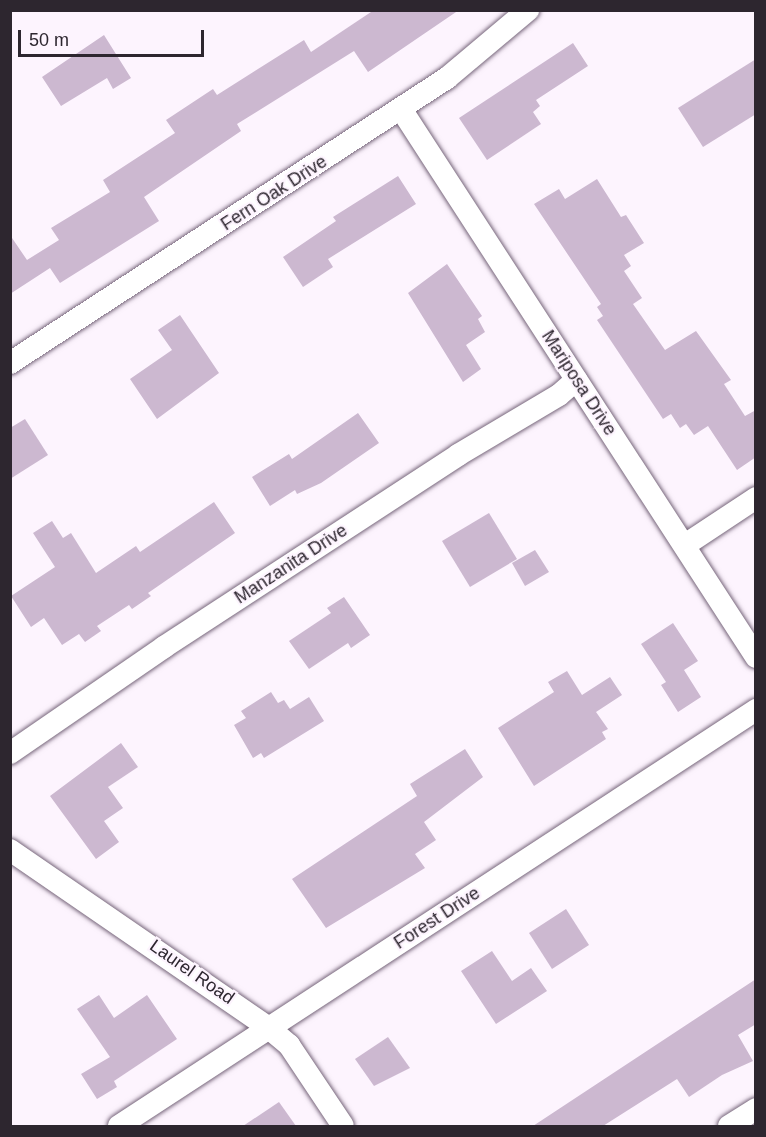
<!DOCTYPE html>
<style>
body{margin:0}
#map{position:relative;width:766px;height:1137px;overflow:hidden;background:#fdf4fe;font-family:Helvetica,sans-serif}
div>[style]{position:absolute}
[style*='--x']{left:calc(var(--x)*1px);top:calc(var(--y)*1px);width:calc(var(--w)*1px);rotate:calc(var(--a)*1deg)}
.building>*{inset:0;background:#ccb8d0}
.roads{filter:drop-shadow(0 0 2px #77667b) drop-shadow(0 0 2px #77667b)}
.minor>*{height:22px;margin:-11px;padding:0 11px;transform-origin:11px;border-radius:11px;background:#fff}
span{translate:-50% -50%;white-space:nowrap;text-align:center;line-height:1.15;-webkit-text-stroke:4.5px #fdf4fe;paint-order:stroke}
.street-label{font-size:18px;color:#2d262f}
.frame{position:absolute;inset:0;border:12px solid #2d262f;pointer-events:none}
.scale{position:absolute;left:18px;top:30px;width:186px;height:27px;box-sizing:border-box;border:3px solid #2d262f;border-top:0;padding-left:8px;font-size:18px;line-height:21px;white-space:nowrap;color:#2d262f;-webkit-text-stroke:4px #fdf4fe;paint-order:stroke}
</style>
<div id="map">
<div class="building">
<div style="clip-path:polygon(374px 10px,459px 10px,368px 72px,354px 51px,237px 124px,241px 131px,144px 197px,159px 221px,60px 283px,50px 268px,10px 294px,10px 235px,27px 260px,59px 240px,51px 228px,110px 192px,103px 180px,175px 133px,166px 120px,213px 89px,217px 95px,304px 40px,311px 52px)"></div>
<div style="clip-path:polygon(104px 35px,131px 78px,113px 89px,107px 78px,61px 106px,42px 77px)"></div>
<div style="clip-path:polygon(573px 43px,588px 66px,536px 100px,540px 106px,533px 112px,541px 124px,487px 160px,459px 118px)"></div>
<div style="clip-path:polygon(756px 59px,756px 114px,703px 147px,678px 108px)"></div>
<div style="clip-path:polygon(398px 176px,416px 204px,328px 259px,333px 267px,303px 287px,283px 257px,336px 221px,333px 217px)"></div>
<div style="clip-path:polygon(597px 179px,621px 217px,626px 215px,644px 243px,624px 255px,631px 266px,624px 271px,642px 298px,633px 304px,665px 350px,696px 331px,731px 380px,724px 384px,745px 416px,756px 410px,756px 457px,737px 470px,708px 426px,694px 435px,686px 424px,680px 428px,671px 414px,663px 419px,597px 320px,603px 316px,597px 307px,601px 304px,534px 204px,559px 189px,565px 199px)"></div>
<div style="clip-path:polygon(447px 264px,482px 316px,478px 319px,485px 332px,466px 345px,481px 369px,463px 382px,408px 293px)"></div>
<div style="clip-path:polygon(180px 315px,219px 373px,157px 419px,130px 379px,172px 350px,158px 330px)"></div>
<div style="clip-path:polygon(358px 413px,379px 443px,321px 483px,297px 494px,295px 490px,270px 506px,252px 477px,289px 454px,292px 459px)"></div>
<div style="clip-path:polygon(25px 419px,48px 455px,10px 479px,10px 428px)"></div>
<div style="clip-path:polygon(214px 502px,235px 533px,148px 593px,151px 596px,132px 609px,129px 605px,97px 626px,101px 631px,85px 642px,79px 634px,62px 645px,44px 618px,31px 627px,11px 596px,55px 567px,33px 533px,52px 521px,63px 538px,71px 533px,96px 573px,136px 546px,140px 552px)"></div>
<div style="clip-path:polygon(489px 513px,517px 559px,470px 587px,442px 541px)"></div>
<div style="clip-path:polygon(535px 550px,549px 572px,525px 586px,512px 563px)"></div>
<div style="clip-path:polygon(344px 597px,370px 635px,351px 648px,348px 643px,309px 669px,289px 641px,331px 613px,327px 608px)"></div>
<div style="clip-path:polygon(673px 623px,698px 661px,684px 670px,701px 697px,678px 712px,661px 685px,666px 682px,641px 644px)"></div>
<div style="clip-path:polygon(567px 671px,582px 695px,610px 677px,622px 695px,596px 712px,608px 729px,602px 732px,606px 739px,534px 786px,498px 728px,554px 692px,548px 682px)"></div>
<div style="clip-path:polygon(271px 692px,278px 703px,284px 700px,290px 709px,309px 697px,324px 721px,264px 758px,261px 753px,253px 758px,234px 725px,246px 718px,241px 711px)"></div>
<div style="clip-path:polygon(121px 743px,138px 767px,108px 787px,123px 808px,104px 821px,119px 842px,96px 859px,50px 796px)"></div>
<div style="clip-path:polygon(465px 749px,483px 777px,424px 822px,436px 840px,415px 854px,425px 868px,326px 928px,292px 879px,417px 796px,410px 784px)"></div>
<div style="clip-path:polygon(566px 909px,589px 945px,552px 969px,529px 933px)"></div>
<div style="clip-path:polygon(492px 951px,512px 981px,531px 968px,547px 991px,496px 1024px,461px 971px)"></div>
<div style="clip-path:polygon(756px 979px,756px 1024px,738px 1035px,753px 1061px,722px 1075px,689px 1097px,677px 1079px,603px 1126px,533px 1126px)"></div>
<div style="clip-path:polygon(99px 995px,114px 1018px,147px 995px,177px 1039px,114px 1081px,117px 1087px,97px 1099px,81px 1074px,110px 1057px,77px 1009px)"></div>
<div style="clip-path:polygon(388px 1037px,410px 1068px,374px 1086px,355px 1059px)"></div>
<div style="clip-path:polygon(279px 1102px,296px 1126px,243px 1126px)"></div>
</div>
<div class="roads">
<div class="minor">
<div style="--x:401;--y:109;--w:653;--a:57.06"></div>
<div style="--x:10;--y:363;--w:522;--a:-33.11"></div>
<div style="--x:447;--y:78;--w:106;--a:-40"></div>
<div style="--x:685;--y:545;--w:85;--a:-33.5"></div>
<div style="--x:10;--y:753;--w:187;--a:-34.5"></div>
<div style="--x:164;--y:647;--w:351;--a:-33.1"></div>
<div style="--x:458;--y:455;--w:117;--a:-30.7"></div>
<div style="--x:559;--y:395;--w:23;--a:-41"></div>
<div style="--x:10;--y:850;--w:316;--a:34.5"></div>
<div style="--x:270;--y:1029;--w:25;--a:40"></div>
<div style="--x:289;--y:1045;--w:97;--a:56.3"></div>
<div style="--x:119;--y:1126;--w:761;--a:-33.15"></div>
<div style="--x:729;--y:1126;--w:32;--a:-32"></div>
</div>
</div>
<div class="street-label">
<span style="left:274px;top:193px;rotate:-33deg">Fern Oak Drive</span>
<span style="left:579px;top:383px;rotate:57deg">Mariposa Drive</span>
<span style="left:291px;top:564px;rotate:-33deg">Manzanita Drive</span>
<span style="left:437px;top:918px;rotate:-33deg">Forest Drive</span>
<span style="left:192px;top:972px;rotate:35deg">Laurel Road</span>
</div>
<div class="frame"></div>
<div class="scale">50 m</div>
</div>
